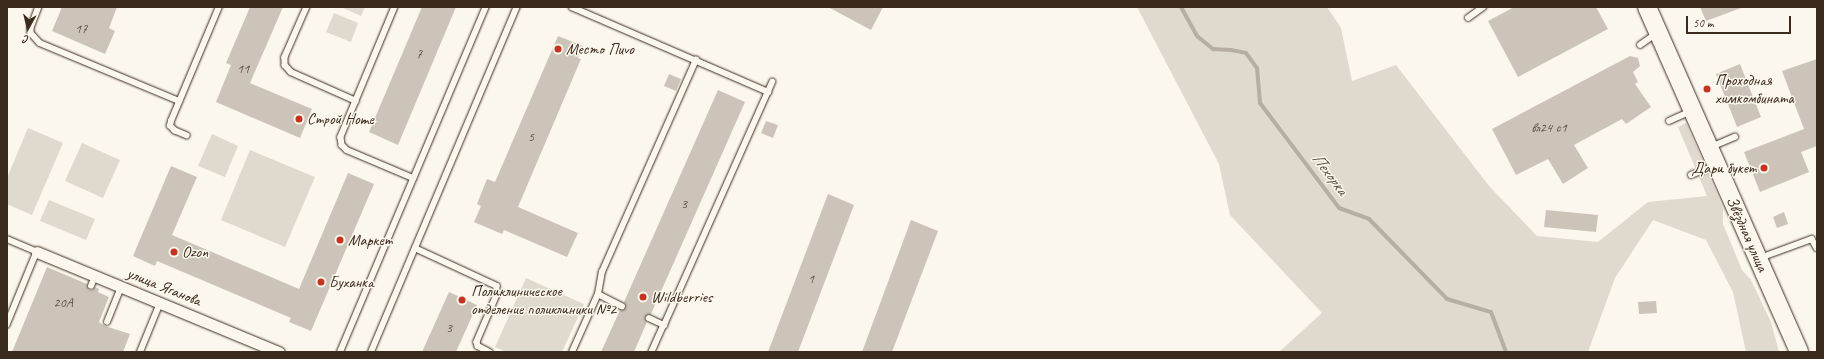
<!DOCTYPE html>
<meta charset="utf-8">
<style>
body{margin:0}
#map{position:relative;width:1824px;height:359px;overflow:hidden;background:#fbf7ec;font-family:Caveat,sans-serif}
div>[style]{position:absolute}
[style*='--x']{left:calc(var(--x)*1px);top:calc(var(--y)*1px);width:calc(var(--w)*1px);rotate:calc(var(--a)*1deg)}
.green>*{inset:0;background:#dfd9ce}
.stream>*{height:4px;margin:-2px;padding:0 2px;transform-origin:2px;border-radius:2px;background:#b6aea2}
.building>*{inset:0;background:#ccc4b9}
.roads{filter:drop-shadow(0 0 1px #3b2a1e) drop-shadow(0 0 1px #3b2a1e)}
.lane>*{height:5.5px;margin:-2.75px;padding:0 2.75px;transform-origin:2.75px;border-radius:2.75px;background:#fbf7ec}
.street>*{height:11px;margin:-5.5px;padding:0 5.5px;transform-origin:5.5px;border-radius:5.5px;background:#fbf7ec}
.primary>*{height:18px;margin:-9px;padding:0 9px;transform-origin:9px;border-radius:9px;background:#fbf7ec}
.dots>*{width:11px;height:11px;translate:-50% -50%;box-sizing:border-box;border:2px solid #fbf7ec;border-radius:50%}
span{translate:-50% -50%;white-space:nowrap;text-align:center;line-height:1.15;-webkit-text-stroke:3px #fbf7ec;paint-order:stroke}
.number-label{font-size:14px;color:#5f5045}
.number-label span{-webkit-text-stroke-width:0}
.poi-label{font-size:16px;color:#3b2a1e}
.left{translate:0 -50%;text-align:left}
.right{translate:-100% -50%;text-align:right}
.street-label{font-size:16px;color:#3b2a1e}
.water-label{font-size:17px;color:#605246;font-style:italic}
.frame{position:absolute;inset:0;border:8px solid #3b2a1e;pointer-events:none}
.north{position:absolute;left:8px;top:8px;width:40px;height:40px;-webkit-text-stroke:3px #fbf7ec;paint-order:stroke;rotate:188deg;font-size:11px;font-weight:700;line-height:16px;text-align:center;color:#3b2a1e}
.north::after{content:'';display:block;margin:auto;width:14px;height:18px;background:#3b2a1e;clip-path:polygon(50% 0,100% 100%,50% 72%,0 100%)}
.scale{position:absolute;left:1686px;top:16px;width:105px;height:18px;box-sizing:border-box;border:2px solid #3b2a1e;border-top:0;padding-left:5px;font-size:12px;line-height:14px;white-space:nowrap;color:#3b2a1e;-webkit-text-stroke:3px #fbf7ec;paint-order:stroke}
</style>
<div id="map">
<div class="green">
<div style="clip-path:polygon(341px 7px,365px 7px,361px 16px)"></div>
<div style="clip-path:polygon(1137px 7px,1327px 7px,1341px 28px,1352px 81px,1396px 65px,1489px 186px,1537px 236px,1598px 242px,1648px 202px,1707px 196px,1678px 127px,1686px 123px,1723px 208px,1723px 224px,1742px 270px,1751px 280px,1771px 322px,1779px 352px,1746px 352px,1733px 292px,1706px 240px,1653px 220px,1615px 278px,1588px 352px,1279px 352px,1322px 313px,1230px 215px,1219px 164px)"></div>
<div style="clip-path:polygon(334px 13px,358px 23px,351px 42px,326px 32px)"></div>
<div style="clip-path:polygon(28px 128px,63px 143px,32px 215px,7px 204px,7px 178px)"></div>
<div style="clip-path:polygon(212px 134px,238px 146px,225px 177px,198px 166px)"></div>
<div style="clip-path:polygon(82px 143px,120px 160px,103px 198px,65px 181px)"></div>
<div style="clip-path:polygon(250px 150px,315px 177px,285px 247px,221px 220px)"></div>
<div style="clip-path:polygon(49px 200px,95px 219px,86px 240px,40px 221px)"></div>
<div style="clip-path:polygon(526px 278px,584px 304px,562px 352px,506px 352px,495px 347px)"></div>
</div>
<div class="stream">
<div style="--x:1181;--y:7;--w:33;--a:61"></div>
<div style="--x:1197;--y:36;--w:21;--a:39"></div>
<div style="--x:1213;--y:49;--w:18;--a:3"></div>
<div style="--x:1231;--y:50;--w:15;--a:11"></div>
<div style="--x:1246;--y:53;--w:19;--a:54"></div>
<div style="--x:1257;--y:68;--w:35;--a:85"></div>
<div style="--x:1260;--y:103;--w:131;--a:53"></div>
<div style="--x:1339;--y:208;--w:32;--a:20"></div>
<div style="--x:1369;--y:219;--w:112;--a:45.7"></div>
<div style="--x:1447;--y:299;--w:46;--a:16.5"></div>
<div style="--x:1491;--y:312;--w:43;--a:69.4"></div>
</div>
<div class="building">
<div style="clip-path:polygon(62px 7px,117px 7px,109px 28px,115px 31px,105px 54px,52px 31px)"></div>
<div style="clip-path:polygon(250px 7px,283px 7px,250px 83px,312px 109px,300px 138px,216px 102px,231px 65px,226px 63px)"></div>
<div style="clip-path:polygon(422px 7px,456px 7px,398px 145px,369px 132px)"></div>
<div style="clip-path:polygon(828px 7px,883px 7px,871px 30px)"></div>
<div style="clip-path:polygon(1514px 7px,1596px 7px,1608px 29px,1518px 77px,1488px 21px)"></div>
<div style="clip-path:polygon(1700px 7px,1741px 7px,1741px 8px,1706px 21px)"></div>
<div style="clip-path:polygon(558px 36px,583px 46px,578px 58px,581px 59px,518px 207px,578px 233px,567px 257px,504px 230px,502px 234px,474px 222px,481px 206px,477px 204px,487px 179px,495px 182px)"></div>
<div style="clip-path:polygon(1630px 56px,1638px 58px,1640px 66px,1633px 72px,1638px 82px,1635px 84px,1651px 107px,1626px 124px,1622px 119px,1574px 145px,1588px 168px,1563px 184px,1548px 159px,1516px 175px,1492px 129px)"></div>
<div style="clip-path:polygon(1817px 59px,1817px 146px,1801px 152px,1809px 172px,1760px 192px,1744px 152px,1804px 129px,1782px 71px)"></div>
<div style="clip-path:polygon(1740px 64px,1761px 117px,1737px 127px,1716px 74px)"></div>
<div style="clip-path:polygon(669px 74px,681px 79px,676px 91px,664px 86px)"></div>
<div style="clip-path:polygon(718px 90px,745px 102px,651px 314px,645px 317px,647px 322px,634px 352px,601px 352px,620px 310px,626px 308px,624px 302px)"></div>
<div style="clip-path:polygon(766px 121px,778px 125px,773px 138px,761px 133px)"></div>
<div style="clip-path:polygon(171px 166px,197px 177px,172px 235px,299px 289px,348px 173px,374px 184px,311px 331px,289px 322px,291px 318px,157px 261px,155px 266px,133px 256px)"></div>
<div style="clip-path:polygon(828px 194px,854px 205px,798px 352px,768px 352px)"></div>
<div style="clip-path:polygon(1546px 210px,1598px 215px,1596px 232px,1544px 227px)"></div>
<div style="clip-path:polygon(1784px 212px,1788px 224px,1777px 228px,1773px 217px)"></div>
<div style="clip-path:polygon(911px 220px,938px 231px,892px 352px,862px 352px)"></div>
<div style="clip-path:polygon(47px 267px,87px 284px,89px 290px,92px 290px,95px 287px,99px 289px,98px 292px,109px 297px,99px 322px,105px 326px,130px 334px,123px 352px,12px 352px)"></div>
<div style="clip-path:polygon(449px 292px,477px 305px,456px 352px,422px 352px)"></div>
<div style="clip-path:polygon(1656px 301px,1657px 313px,1639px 314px,1638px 302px)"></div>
</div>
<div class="roads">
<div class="lane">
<div style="--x:39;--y:7;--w:22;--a:111"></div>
<div style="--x:31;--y:28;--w:5;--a:90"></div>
<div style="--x:31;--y:33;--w:13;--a:48"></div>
<div style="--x:40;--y:43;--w:151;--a:22.6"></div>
<div style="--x:307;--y:7;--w:55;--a:113.7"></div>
<div style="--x:285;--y:57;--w:8;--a:90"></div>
<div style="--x:285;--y:65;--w:9;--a:49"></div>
<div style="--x:291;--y:72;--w:71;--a:24"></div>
<div style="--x:395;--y:7;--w:141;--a:112.6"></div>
<div style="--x:341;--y:137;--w:8;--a:83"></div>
<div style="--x:342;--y:145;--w:7;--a:45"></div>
<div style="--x:347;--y:150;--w:72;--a:23"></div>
<div style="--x:572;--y:7;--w:214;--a:23.4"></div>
<div style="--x:1468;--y:18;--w:19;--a:-36"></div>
<div style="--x:1640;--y:45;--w:19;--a:-35"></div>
<div style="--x:1669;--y:121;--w:24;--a:-24"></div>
<div style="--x:187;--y:136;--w:13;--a:-157"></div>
<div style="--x:175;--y:131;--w:7;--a:-135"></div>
<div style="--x:170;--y:126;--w:5;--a:-79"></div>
<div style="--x:171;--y:121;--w:124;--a:-67.2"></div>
<div style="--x:1711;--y:147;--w:26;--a:-23"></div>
<div style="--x:1691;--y:175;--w:26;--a:-21"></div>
<div style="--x:7;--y:239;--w:33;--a:23"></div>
<div style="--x:37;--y:252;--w:79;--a:112.3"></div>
<div style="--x:415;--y:248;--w:90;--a:24.9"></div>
<div style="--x:497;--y:286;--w:9;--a:90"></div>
<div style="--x:497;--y:295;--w:51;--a:113.1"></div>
<div style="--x:477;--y:342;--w:4;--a:76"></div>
<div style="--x:478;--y:346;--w:13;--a:27"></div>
<div style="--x:1760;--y:258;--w:55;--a:-20.1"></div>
<div style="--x:1812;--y:239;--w:10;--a:61"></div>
<div style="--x:91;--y:286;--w:11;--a:-68"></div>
<div style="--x:598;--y:294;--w:22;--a:-80"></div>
<div style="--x:602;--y:272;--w:232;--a:-66.1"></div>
<div style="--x:649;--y:318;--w:17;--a:25"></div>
<div style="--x:664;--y:325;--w:30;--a:114"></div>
<div style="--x:107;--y:322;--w:38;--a:-68"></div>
<div style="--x:664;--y:325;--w:266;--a:-66"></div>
<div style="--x:140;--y:352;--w:53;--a:-67.8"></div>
<div style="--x:340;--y:352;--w:375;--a:-67.1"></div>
<div style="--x:371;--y:352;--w:375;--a:-67.1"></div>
<div style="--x:572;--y:352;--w:64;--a:-65.9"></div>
<div style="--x:598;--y:294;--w:27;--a:27"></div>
</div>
<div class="street">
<div style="--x:37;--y:252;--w:262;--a:22.5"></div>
</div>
<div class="primary">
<div style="--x:1647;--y:7;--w:377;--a:66.2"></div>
</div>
</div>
<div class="dots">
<div style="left:558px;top:49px;background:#c8321e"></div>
<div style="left:1707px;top:89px;background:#c8321e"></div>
<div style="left:299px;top:119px;background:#c8321e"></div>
<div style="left:1764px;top:168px;background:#c8321e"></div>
<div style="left:340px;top:240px;background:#c8321e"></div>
<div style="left:174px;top:252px;background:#c8321e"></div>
<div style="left:321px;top:282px;background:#c8321e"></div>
<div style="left:643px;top:297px;background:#c8321e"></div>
<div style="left:462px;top:300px;background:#c8321e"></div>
</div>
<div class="number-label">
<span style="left:81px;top:29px">17</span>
<span style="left:419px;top:54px">7</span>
<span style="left:243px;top:69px">11</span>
<span style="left:1549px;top:128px">вл24 с1</span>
<span style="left:531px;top:137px">5</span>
<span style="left:684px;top:204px">3</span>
<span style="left:811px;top:279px">1</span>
<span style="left:63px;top:303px">20А</span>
<span style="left:449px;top:328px">3</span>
</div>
<div class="poi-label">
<span class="left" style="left:566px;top:49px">Место Пиvо</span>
<span class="left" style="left:1715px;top:89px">Проходная<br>химкомбината</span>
<span class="left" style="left:307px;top:119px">Строй Home</span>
<span class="right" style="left:1756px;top:168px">Дари букет</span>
<span class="left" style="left:348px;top:240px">Маркет</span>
<span class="left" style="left:182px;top:252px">Ozon</span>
<span class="left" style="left:329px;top:282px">Буханка</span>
<span class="left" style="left:471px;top:300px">Поликлиническое<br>отделение поликлиники №2</span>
<span class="left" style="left:651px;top:297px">Wildberries</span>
</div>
<div class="street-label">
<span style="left:1747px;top:234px;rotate:66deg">Звёздная улица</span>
<span style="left:164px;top:287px;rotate:22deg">улица Яганова</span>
</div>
<div class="water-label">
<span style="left:1330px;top:174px;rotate:53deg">Пехорка</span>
</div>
<div class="frame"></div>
<div class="north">С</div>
<div class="scale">50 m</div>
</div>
